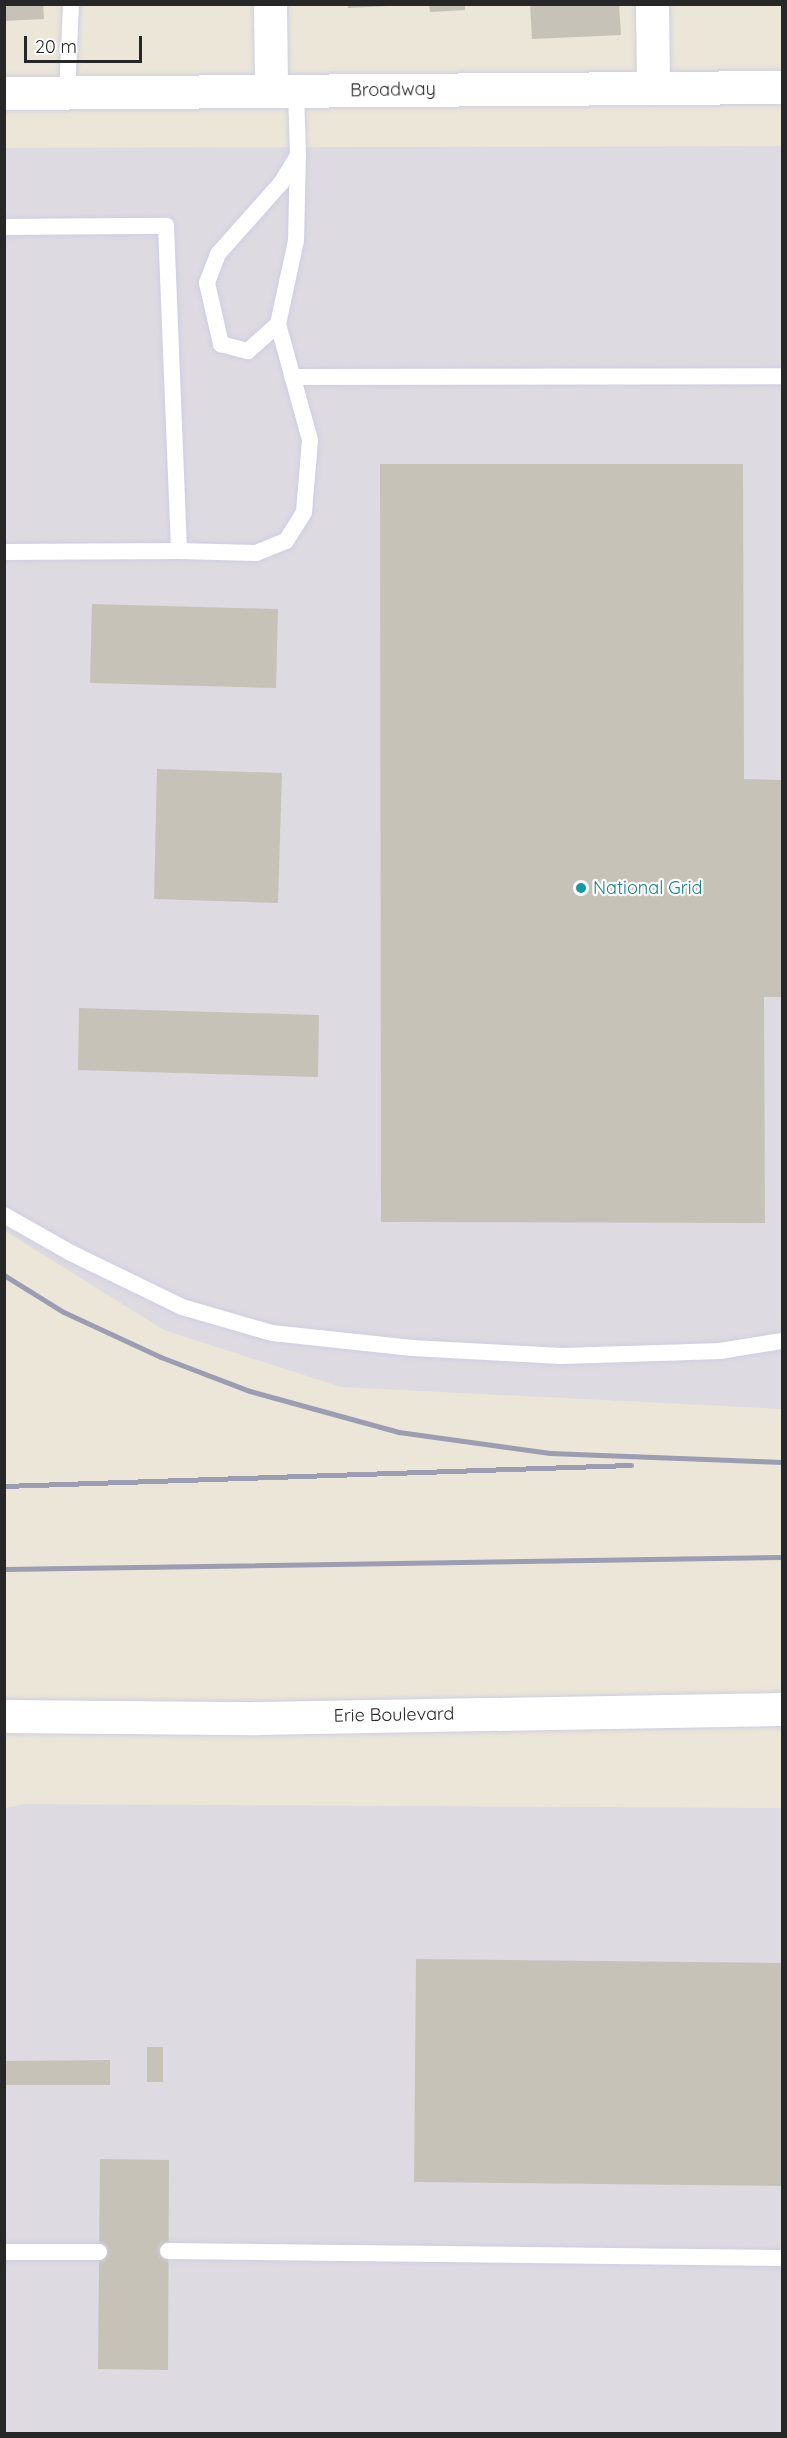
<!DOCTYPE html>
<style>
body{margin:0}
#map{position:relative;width:787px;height:2438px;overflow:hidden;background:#ebe6d8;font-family:Quicksand,sans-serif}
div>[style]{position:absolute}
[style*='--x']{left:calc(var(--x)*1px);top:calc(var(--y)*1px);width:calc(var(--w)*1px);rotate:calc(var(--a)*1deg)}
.industrial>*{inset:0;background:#dedae2}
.building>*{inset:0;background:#c6c2b8}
.roads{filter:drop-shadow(0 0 2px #cecee1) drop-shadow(0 0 2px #cecee1)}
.lane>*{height:16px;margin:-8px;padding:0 8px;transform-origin:8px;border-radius:8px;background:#fff}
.street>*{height:33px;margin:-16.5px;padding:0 16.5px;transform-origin:16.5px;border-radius:16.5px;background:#fff}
.secondary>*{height:33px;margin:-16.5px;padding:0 16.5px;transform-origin:16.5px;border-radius:16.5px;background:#fff}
.rail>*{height:4.5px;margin:-2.25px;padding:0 2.25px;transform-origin:2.25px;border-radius:2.25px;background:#9c9cb2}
.dots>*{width:16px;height:16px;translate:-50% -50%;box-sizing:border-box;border:3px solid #fff;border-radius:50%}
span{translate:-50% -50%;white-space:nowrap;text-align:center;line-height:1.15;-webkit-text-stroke:4.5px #fff;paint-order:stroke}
.street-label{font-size:18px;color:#272727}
.culture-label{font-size:18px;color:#0d838f}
.left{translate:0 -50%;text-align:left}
.frame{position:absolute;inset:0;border:6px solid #272727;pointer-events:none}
.scale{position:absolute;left:24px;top:36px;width:118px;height:27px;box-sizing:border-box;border:3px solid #272727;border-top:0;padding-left:8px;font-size:18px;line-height:21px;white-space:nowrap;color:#272727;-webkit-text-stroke:4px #fff;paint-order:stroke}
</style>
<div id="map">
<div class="industrial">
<div style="clip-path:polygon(782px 146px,782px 1409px,341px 1387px,164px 1330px,5px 1231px,4px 148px)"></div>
<div style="clip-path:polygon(25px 1804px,782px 1808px,782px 2433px,5px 2434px,5px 1808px)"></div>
</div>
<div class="building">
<div style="clip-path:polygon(4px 4px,43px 4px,44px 19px,4px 21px)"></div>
<div style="clip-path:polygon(347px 4px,388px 4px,388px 6px,348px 8px)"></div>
<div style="clip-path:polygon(429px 4px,465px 4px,465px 10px,430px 12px)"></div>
<div style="clip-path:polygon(530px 4px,619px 4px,621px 35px,532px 39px)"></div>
<div style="clip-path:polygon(380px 464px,743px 464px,744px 779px,782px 780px,782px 997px,764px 997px,765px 1223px,381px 1222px)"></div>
<div style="clip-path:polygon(92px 604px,278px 609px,276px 688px,90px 683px)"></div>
<div style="clip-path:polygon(157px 769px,282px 773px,278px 903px,154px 899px)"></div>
<div style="clip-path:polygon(79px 1008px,319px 1015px,318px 1077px,78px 1070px)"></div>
<div style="clip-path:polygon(416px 1959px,782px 1963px,782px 2186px,414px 2182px)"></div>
<div style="clip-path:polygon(147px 2047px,163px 2047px,163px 2082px,147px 2082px)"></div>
<div style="clip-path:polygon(110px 2060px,110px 2085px,4px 2085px,4px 2061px)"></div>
<div style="clip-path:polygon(100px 2159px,169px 2160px,168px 2370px,98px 2369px)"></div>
</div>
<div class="roads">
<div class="lane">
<div style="--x:296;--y:91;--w:64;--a:88.2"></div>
<div style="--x:298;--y:155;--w:33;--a:121"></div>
<div style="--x:281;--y:183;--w:95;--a:131.6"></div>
<div style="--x:218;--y:254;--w:31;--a:111"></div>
<div style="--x:207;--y:283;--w:63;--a:77.1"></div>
<div style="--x:221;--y:344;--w:28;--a:15"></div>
<div style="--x:248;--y:351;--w:40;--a:-42"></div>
<div style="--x:278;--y:324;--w:85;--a:-77.8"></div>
<div style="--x:296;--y:241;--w:86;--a:-88.7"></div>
<div style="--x:67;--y:93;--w:89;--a:-87.4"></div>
<div style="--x:4;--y:227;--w:162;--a:-0.4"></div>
<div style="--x:166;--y:226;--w:325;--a:87.7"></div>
<div style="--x:179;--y:551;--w:175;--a:179.7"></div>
<div style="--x:292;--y:377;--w:490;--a:-0.1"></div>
<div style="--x:179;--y:551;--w:77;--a:1.5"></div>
<div style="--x:256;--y:553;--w:32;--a:-22"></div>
<div style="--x:286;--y:541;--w:34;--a:-58"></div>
<div style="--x:304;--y:512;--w:72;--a:-85.2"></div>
<div style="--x:310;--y:440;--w:120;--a:-105.4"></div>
<div style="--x:4;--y:1215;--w:77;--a:29.6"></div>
<div style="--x:71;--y:1253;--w:123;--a:25.9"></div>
<div style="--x:182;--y:1307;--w:94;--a:16.1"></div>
<div style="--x:272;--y:1333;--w:141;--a:6.1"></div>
<div style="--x:412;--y:1348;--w:149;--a:3.1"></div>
<div style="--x:561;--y:1356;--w:159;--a:-1.8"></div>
<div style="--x:720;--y:1351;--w:63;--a:-9.2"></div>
<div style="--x:168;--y:2251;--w:614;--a:0.65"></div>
<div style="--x:4;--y:2252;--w:95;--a:0"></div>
</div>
<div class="street">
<div style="--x:270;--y:4;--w:87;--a:89.3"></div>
<div style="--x:652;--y:4;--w:84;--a:89.3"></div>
</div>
<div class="secondary">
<div style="--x:4;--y:93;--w:778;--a:-0.44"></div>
<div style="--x:4;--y:1716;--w:253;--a:0.5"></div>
<div style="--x:257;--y:1718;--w:525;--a:-0.98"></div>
</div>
</div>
<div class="rail">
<div style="--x:4;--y:1275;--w:70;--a:31.7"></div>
<div style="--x:64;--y:1312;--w:107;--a:24.9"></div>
<div style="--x:161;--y:1357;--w:95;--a:20.9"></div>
<div style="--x:250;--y:1391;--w:155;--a:15.4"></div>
<div style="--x:399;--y:1432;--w:152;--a:7.9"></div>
<div style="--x:550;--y:1453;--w:232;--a:2.2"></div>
<div style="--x:4;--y:1486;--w:627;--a:-1.92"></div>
<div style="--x:4;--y:1569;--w:778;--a:-0.88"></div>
</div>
<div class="dots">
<div style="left:581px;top:888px;background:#0f9aa8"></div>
</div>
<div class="street-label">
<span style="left:393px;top:90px;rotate:-1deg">Broadway</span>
<span style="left:394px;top:1715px;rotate:-1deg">Erie Boulevard</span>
</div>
<div class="culture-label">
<span class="left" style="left:593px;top:888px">National Grid</span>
</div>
<div class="frame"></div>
<div class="scale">20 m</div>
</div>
